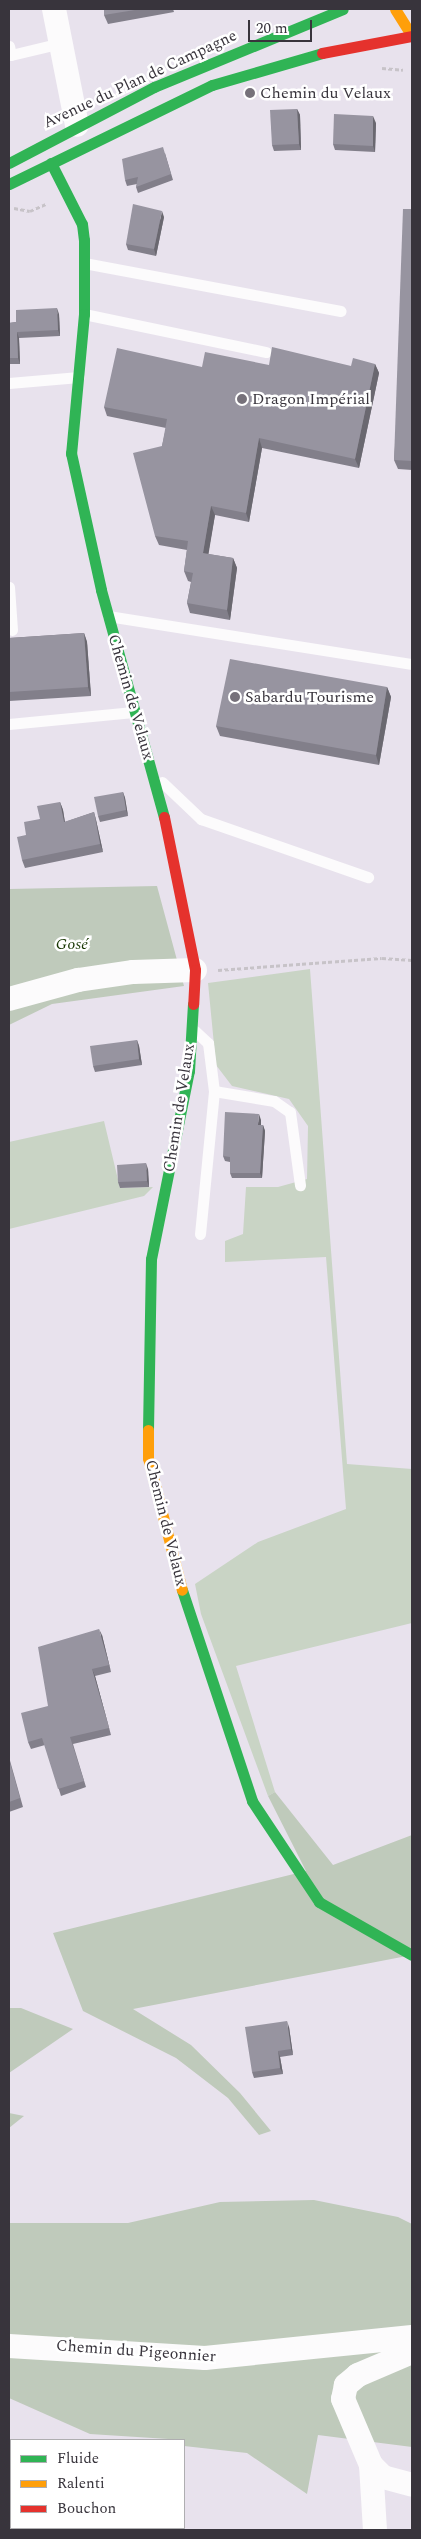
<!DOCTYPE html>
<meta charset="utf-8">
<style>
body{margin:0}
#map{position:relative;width:421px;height:2539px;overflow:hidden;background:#e8e2ed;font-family:Spectral,serif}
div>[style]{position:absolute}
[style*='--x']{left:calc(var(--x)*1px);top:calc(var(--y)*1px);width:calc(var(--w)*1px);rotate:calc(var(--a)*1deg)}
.green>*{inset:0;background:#c9d4c5}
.forest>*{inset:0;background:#bfcabb}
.path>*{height:3px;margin-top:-1.5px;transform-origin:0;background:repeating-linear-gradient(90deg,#c7c3c8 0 4px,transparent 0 6.5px)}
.lane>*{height:11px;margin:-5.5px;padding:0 5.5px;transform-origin:5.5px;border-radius:5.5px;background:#fcfbfc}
.street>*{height:24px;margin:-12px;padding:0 12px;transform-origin:12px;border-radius:12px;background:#fcfbfc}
.fast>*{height:11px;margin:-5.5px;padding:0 5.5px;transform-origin:5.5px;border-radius:5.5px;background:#30b455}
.slow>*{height:11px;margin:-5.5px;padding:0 5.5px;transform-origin:5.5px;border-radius:5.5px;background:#ff9f0a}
.jam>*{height:11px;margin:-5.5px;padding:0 5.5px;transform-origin:5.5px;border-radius:5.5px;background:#e5322d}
.wall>*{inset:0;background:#827f8a}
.shaded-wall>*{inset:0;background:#6a6870}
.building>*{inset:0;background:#9794a0}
.dots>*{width:14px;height:14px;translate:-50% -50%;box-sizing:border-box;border:2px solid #fff;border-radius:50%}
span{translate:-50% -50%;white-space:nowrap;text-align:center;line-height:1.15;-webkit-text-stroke:5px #fff;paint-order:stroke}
.street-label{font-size:16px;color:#38343c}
.poi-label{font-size:16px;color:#38343c}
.left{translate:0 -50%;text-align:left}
.park-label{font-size:16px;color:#163500;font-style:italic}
.frame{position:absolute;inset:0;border:10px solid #38343c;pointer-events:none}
.legend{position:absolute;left:10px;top:2439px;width:175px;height:90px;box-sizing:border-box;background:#fff;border:1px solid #afaeb1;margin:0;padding:6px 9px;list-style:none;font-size:15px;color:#38343c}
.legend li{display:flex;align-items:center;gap:10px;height:25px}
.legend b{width:25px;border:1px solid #afaeb1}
.scale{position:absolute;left:248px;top:20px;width:64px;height:22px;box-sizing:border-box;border:2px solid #38343c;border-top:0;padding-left:6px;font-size:15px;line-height:18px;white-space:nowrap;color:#38343c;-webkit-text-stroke:4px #fff;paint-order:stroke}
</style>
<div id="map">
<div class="green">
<div style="clip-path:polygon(310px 969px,347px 1464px,412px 1469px,412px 1623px,236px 1666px,275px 1792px,268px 1796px,201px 1614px,195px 1584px,258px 1542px,346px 1509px,326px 1257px,225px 1262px,225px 1241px,243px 1234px,246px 1187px,278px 1187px,307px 1179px,308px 1126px,289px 1099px,232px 1086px,216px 1065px,208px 983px)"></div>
<div style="clip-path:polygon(104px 1121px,120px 1188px,153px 1187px,144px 1196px,9px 1229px,9px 1142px)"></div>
</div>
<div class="forest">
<div style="clip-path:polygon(157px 886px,184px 986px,52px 1004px,9px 1025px,9px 889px)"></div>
<div style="clip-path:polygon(275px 1792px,333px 1865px,412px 1835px,412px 1955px,133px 2009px,191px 2045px,240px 2093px,271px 2131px,259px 2135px,228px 2098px,176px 2058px,83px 2011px,53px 1933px,306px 1871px,268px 1796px)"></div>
<div style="clip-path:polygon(9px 2008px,21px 2008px,73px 2029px,9px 2073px)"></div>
<div style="clip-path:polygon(9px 2113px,24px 2116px,9px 2128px)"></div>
<div style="clip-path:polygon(314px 2200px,398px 2217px,412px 2224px,412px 2447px,318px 2435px,307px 2494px,247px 2453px,184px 2446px,184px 2440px,90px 2434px,9px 2398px,9px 2223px,128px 2223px,220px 2202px)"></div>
</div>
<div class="path">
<div style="--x:382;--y:68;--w:21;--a:5"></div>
<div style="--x:14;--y:208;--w:16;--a:11"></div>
<div style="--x:30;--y:211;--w:17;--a:-24"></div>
<div style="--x:218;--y:970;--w:164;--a:-4.2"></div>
<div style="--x:382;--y:958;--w:30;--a:4"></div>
</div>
<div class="lane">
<div style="--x:9;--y:46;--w:9;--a:77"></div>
<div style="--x:11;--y:55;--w:51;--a:-13.5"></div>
<div style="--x:84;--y:263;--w:261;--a:10.6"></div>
<div style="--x:84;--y:314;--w:186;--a:11.8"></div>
<div style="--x:9;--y:383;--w:70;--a:-4.9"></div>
<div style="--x:9;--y:587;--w:43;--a:86"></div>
<div style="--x:108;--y:616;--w:308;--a:9"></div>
<div style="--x:9;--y:724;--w:125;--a:-5.5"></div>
<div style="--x:162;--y:782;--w:54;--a:43.5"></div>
<div style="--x:201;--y:819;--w:177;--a:19.2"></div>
<div style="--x:195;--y:1031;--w:18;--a:43"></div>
<div style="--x:208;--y:1043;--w:48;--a:82.9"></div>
<div style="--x:214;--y:1091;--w:61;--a:9.5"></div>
<div style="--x:274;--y:1101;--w:19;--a:35"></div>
<div style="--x:290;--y:1112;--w:74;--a:82.2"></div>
<div style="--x:200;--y:1234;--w:144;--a:-84.4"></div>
</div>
<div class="street">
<div style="--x:54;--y:9;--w:118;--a:78.8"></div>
<div style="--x:9;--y:999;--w:72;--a:-15.4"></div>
<div style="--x:78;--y:980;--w:56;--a:-8.3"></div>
<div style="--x:133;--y:972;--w:62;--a:-1.8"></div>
<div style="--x:9;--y:2346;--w:196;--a:3.5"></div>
<div style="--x:205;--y:2358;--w:208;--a:-5.8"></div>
<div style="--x:412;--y:2352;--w:59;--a:156.9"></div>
<div style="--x:358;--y:2375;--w:16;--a:140"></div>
<div style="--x:346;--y:2385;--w:14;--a:102"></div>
<div style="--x:343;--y:2399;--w:72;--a:67"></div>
<div style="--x:371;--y:2465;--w:17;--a:45"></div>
<div style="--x:383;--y:2477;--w:30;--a:15"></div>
<div style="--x:371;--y:2465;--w:65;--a:86.5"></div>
</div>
<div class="fast">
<div style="--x:9;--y:163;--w:164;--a:-27.7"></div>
<div style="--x:154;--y:87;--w:204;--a:-22.4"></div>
<div style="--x:51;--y:163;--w:68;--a:63.1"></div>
<div style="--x:82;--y:224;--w:16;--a:83"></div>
<div style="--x:84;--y:240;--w:74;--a:90"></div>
<div style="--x:84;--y:314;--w:140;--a:95.3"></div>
<div style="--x:71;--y:453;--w:140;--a:77.6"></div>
<div style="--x:101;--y:590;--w:236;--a:74.5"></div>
<div style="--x:9;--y:184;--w:226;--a:-26"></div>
<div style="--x:212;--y:85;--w:115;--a:-16.2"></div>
<div style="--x:148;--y:1430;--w:171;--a:-89"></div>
<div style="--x:151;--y:1259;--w:192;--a:-78.6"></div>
<div style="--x:189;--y:1071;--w:67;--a:-86.6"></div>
<div style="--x:182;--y:1590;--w:222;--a:71.6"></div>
<div style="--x:252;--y:1801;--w:121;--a:56.4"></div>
<div style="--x:319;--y:1902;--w:107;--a:29.7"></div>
</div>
<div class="slow">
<div style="--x:395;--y:9;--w:32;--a:58"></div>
<div style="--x:148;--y:1430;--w:28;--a:90"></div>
<div style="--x:148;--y:1458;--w:136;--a:75.6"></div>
</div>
<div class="jam">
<div style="--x:322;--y:53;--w:92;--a:-10.7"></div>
<div style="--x:164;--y:817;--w:156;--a:78.5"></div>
<div style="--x:195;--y:970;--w:34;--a:93"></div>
</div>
<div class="wall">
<div style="clip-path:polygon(104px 9px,173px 9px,174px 12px,108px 24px,104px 15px)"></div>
<div style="clip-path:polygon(297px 109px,300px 115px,301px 150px,274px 151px,272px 145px)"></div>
<div style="clip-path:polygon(376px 123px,375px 152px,335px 150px,333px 144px)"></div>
<div style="clip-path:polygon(165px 153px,173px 180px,138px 193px,136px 187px,137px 184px,127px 186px,125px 180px)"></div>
<div style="clip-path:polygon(412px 209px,412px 470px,398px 469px,394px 460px)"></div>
<div style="clip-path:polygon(164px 217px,156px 256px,128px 250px,126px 244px)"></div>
<div style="clip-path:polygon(59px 314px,60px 336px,19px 338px,20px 364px,9px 364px,9px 323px,16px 322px)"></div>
<div style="clip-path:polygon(375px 364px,379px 373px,359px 468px,262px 448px,249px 522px,215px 515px,208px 554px,233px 558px,237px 568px,230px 620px,190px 613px,187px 603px,191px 582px,188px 581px,184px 571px,187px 550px,159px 545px,155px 536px,162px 446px,166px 428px,107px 416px,104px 407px,202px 367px,269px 365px,351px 366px)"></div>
<div style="clip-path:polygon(84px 633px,87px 642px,91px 696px,9px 701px,9px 638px)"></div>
<div style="clip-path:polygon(387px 687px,391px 697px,379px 765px,220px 736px,216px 726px)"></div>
<div style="clip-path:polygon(123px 792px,125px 798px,128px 816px,100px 822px,98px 816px)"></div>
<div style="clip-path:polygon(60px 802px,63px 810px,65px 822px,94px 812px,96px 820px,103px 852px,25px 868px,22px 860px,26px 835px,40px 819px)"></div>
<div style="clip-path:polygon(137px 1040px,139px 1046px,142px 1065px,95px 1072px,93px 1066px)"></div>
<div style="clip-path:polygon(261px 1120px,261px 1125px,263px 1125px,265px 1131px,262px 1178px,232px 1178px,230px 1173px,230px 1162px,225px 1161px,223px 1156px)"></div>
<div style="clip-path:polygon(148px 1169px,149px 1187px,120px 1188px,118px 1182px)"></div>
<div style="clip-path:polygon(102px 1635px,111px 1672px,95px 1676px,111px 1735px,73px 1744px,86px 1787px,61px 1796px,45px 1745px,31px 1749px,28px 1742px)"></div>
<div style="clip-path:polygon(9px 1757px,23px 1807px,9px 1812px)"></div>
<div style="clip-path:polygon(289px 2027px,293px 2055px,280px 2057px,283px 2074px,254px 2078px,252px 2072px)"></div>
</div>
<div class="shaded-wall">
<div style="clip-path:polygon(297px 109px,300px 115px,301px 150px,299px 144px)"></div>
<div style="clip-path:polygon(373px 116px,376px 123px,375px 152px,373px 146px)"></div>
<div style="clip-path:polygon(162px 211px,164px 217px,156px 256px,154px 249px)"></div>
<div style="clip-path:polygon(57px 308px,59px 314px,60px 336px,58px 330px)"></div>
<div style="clip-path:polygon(17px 332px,19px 338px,20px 364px,18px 358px)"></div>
<div style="clip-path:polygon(375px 364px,379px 373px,359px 468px,355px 459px)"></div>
<div style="clip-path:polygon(259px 438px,262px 448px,249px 522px,246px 513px)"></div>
<div style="clip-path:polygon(211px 506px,215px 515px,207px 563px,203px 553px)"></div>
<div style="clip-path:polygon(233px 558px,237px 568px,230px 620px,227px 610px)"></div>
<div style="clip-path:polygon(84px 633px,87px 642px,91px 696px,88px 687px)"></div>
<div style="clip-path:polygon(387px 687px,391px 697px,379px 765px,376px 755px)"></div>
<div style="clip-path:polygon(123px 792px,125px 798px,128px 816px,126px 810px)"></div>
<div style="clip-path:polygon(60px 802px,63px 810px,66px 830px,64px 822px)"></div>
<div style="clip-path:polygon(94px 812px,96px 820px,103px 852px,100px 844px)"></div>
<div style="clip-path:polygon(137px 1040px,139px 1046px,142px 1065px,139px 1059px)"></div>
<div style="clip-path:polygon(259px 1114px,261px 1120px,261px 1130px,258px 1125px)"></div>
<div style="clip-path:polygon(263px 1125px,265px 1131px,262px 1178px,260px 1173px)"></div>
<div style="clip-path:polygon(146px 1163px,148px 1169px,149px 1187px,147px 1181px)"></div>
<div style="clip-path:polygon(99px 1629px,102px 1635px,111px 1672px,109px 1665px)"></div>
<div style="clip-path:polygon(92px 1669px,95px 1676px,111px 1735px,109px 1728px)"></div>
<div style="clip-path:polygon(287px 2021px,289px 2027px,293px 2055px,291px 2049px)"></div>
<div style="clip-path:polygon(278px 2051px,280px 2057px,283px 2074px,280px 2068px)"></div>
</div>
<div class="building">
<div style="clip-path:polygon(104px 9px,141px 9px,104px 15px)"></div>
<div style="clip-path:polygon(297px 109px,299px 144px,272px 145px,270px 110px)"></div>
<div style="clip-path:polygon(334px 114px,373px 116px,373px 146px,333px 144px)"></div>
<div style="clip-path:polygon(163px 147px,171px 174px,136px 187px,138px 177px,125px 180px,122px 159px)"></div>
<div style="clip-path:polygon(133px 204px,162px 211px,154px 249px,126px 244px)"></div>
<div style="clip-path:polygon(403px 209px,412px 209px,412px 461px,394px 460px)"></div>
<div style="clip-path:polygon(57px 308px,58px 330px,17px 332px,18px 358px,9px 358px,9px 323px,16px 322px,16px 310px)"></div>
<div style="clip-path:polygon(272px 347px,351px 366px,353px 358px,375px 364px,355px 459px,259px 438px,246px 513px,211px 506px,203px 553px,233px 558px,227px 610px,187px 603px,193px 573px,184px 571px,188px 541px,155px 536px,133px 453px,162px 446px,167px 419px,104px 407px,117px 348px,202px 367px,205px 352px,269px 365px)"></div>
<div style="clip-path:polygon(84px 633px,88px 687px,9px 692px,9px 638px)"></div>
<div style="clip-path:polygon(230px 659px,387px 687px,376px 755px,216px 726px)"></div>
<div style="clip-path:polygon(123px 792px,126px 810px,98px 816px,94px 797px)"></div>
<div style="clip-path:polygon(60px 802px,64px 822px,94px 812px,100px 844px,22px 860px,17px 837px,26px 835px,24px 822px,40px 819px,37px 806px)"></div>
<div style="clip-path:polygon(137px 1040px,139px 1059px,93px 1066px,90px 1046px)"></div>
<div style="clip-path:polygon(225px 1112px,259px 1114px,258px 1125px,263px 1125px,260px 1173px,230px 1173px,230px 1157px,223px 1156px)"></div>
<div style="clip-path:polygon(146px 1163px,147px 1181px,118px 1182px,117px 1165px)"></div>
<div style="clip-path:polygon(99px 1629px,109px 1665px,92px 1669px,109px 1728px,70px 1737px,84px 1781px,58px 1789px,42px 1738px,28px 1742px,21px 1713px,48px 1706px,38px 1647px)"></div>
<div style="clip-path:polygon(9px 1759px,20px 1798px,9px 1802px)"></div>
<div style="clip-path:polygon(287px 2021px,291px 2049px,278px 2051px,280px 2068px,252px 2072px,245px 2027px)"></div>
</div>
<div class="dots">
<div style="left:250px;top:93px;background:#76717a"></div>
<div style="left:242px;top:399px;background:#76717a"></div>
<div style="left:235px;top:697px;background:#76717a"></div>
</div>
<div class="street-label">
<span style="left:140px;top:79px;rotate:-25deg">Avenue du Plan de Campagne</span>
<span style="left:131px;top:697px;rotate:74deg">Chemin de Velaux</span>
<span style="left:179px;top:1108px;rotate:-81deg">Chemin de Velaux</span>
<span style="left:166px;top:1523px;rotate:76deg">Chemin de Velaux</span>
<span style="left:136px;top:2351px;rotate:4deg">Chemin du Pigeonnier</span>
</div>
<div class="poi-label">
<span class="left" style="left:260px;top:93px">Chemin du Velaux</span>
<span class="left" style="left:252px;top:399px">Dragon Impérial</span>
<span class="left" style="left:245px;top:697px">Sabardu Tourisme</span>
</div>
<div class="park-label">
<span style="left:72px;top:944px">Gosé</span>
</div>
<div class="frame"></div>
<ul class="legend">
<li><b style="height:6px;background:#30b455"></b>Fluide</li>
<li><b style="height:6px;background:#ff9f0a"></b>Ralenti</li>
<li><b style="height:6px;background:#e5322d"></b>Bouchon</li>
</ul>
<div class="scale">20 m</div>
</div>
